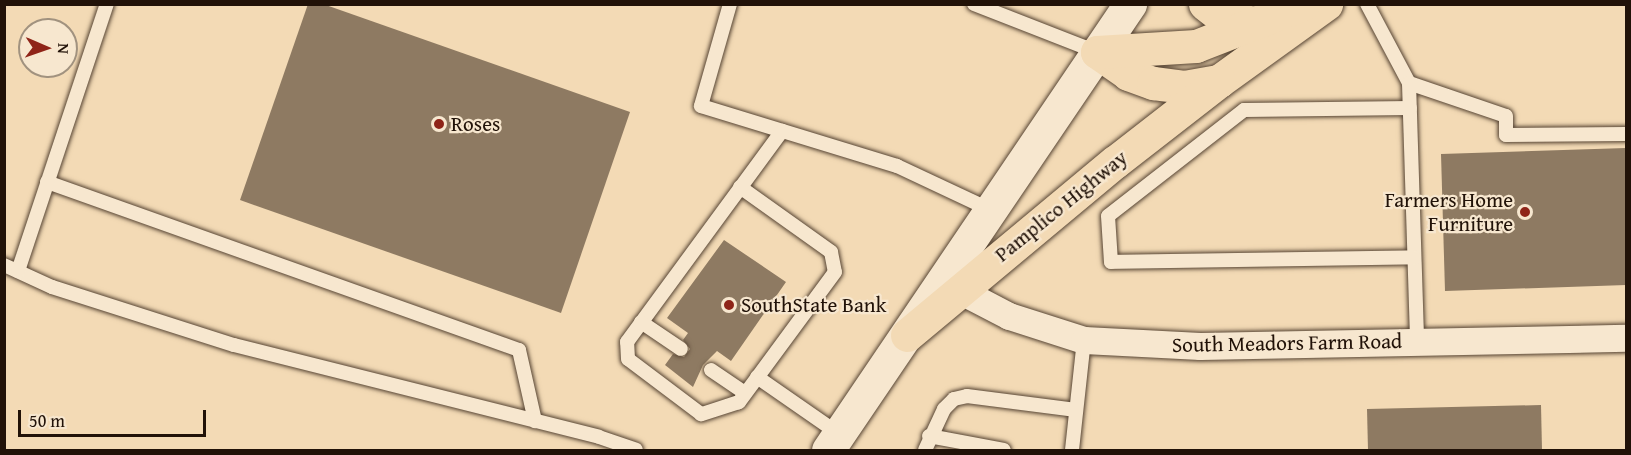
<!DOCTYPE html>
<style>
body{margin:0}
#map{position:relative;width:1631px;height:455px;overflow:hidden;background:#f3dab5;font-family:"Gentium Book Plus",serif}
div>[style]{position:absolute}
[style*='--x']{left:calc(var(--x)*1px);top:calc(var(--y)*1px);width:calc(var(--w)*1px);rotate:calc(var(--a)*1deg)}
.building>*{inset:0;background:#8e7a62}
.roads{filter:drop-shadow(0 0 2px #564433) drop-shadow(0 0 2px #564433)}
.service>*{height:14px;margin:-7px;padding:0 7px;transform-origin:7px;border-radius:7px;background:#f7e7cf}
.minor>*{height:27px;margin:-13.5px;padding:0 13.5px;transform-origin:13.5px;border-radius:13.5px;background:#f7e7cf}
.secondary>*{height:33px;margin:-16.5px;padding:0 16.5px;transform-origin:16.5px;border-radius:16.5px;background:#f7e7cf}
.primary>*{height:33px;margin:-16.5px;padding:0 16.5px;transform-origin:16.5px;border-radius:16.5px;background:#f3dab5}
.dots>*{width:16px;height:16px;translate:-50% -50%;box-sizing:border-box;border:3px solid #f7e7cf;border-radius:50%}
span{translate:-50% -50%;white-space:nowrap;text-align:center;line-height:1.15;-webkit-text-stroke:4.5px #f7e7cf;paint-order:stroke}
.poi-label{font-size:21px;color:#211208}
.left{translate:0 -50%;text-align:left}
.right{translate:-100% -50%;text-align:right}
.street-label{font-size:21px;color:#211208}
.frame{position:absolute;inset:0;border:6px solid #211208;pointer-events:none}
.north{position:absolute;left:18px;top:18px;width:60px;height:60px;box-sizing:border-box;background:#f7e7cf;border:2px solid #a1927f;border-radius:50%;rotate:92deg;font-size:16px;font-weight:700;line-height:24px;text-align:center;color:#211208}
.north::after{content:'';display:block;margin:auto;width:21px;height:27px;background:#8f2418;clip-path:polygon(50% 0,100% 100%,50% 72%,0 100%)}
.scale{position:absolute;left:18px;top:410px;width:188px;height:27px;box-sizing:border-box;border:3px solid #211208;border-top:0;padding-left:8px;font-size:18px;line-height:21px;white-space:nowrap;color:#211208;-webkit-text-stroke:4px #f7e7cf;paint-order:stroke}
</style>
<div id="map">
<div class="building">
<div style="clip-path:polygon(308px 4px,323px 4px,630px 112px,561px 313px,240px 200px)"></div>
<div style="clip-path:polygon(1626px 148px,1626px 285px,1445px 291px,1441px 154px)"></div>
<div style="clip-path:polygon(724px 240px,786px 282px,731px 361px,717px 351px,703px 365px,693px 387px,665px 365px,673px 354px,684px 357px,690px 349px,683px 340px,688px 333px,667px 318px)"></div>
<div style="clip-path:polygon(1541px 405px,1542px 450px,1368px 450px,1367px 409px)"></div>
</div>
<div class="roads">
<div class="service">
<div style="--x:730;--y:4;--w:106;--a:105.9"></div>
<div style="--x:701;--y:106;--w:205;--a:17"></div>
<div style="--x:897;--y:166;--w:104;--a:25.1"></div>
<div style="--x:974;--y:4;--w:132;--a:21.3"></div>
<div style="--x:1367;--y:4;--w:89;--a:62"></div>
<div style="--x:1409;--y:83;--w:259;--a:88.2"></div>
<div style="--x:1409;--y:83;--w:102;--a:18.8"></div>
<div style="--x:1506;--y:116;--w:19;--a:90"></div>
<div style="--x:1506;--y:135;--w:120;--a:-0.5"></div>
<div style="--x:1410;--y:108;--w:166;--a:179.3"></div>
<div style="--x:1244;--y:110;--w:172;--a:142.1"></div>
<div style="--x:1108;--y:216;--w:46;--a:86.3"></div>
<div style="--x:1111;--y:262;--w:303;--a:-0.9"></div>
<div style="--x:47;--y:182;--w:501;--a:19.59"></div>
<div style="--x:519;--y:350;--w:73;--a:77.3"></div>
<div style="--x:740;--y:187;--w:112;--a:35.5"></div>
<div style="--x:831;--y:252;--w:20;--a:79"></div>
<div style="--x:835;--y:272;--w:162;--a:126.4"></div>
<div style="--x:739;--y:402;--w:40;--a:162"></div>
<div style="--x:701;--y:414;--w:91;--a:-143"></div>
<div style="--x:628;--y:359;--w:17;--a:-93"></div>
<div style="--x:627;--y:342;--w:262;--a:-53.7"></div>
<div style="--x:4;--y:265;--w:53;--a:24.6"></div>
<div style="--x:52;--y:287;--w:191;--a:17.7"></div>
<div style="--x:234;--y:345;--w:376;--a:14.1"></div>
<div style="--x:599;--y:437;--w:39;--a:19"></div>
<div style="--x:18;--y:271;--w:281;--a:-71.6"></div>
<div style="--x:641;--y:322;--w:48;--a:34"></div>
<div style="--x:711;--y:370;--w:41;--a:34.1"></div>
<div style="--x:757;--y:377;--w:100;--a:34.8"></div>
<div style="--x:929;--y:436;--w:76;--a:10.6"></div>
<div style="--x:925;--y:450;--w:45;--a:-65.1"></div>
<div style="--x:944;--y:409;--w:14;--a:-45"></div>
<div style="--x:954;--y:399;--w:13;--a:-13"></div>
<div style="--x:967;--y:396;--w:110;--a:7.3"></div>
<div style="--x:1072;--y:450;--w:111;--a:-83.8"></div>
</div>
<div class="minor">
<div style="--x:959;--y:290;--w:56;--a:27.5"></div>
<div style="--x:1009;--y:316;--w:79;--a:17.7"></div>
<div style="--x:1084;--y:340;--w:116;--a:3"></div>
<div style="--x:1200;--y:346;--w:426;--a:-1.1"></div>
</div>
<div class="secondary">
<div style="--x:828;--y:450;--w:539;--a:-55.9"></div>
</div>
<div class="primary">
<div style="--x:1205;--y:4;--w:18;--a:38"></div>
<div style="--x:1219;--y:15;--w:36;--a:13"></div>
<div style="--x:1097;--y:52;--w:38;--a:35"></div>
<div style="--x:1128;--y:74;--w:27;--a:20"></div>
<div style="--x:1153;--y:83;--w:31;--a:7"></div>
<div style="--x:1184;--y:87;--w:36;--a:-10"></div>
<div style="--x:1219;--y:81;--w:132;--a:-35.7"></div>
<div style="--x:1097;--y:52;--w:99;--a:-3.5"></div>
<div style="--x:1196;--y:46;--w:115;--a:-21.4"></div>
<div style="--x:907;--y:335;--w:271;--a:-39.8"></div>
<div style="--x:1115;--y:162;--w:132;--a:-37.9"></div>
</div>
</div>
<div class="dots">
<div style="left:439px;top:124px;background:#8f2418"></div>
<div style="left:1525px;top:212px;background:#8f2418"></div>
<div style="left:729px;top:305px;background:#8f2418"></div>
</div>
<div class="poi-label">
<span class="left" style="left:451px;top:124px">Roses</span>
<span class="right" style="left:1513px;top:212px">Farmers Home<br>Furniture</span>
<span class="left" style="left:741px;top:305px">SouthState Bank</span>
</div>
<div class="street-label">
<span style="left:1061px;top:206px;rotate:-39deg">Pamplico Highway</span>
<span style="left:1287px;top:343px;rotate:-1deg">South Meadors Farm Road</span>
</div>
<div class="frame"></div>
<div class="north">N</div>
<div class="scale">50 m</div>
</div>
